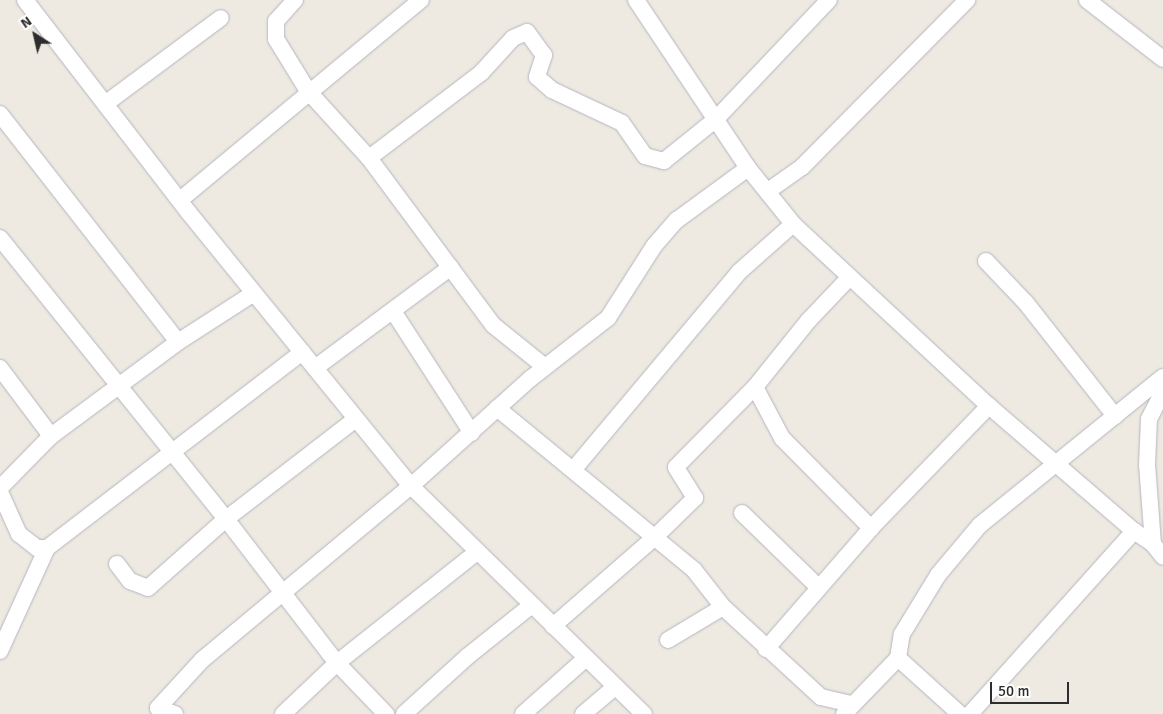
<!DOCTYPE html>
<style>
body{margin:0}
#map{position:relative;width:1163px;height:714px;overflow:hidden;background:#eeeae1;font-family:Signika,sans-serif}
div>[style]{position:absolute}
[style*='--x']{left:calc(var(--x)*1px);top:calc(var(--y)*1px);width:calc(var(--w)*1px);rotate:calc(var(--a)*1deg)}
.roads{filter:drop-shadow(0 0 1px #b4b5c0) drop-shadow(0 0 1px #b4b5c0)}
.minor>*{height:16px;margin:-8px;padding:0 8px;transform-origin:8px;border-radius:8px;background:#fff}
span{translate:-50% -50%;white-space:nowrap;text-align:center;line-height:1.15;-webkit-text-stroke:5px #fff;paint-order:stroke}
.north{position:absolute;left:10px;top:10px;width:50px;height:50px;-webkit-text-stroke:4px #fff;paint-order:stroke;rotate:325deg;font-size:14px;font-weight:700;line-height:20px;text-align:center;color:#2d2d2d}
.north::after{content:'';display:block;margin:auto;width:18px;height:22px;background:#2d2d2d;clip-path:polygon(50% 0,100% 100%,50% 72%,0 100%)}
.scale{position:absolute;left:990px;top:682px;width:79px;height:22px;box-sizing:border-box;border:2px solid #2d2d2d;border-top:0;padding-left:6px;font-size:15px;line-height:18px;white-space:nowrap;color:#2d2d2d;-webkit-text-stroke:4px #fff;paint-order:stroke}
</style>
<div id="map">
<div class="roads">
<div class="minor">
<div style="--x:25;--y:0;--w:269;--a:52.4"></div>
<div style="--x:189;--y:213;--w:352;--a:50.9"></div>
<div style="--x:411;--y:486;--w:326;--a:44.4"></div>
<div style="--x:295;--y:0;--w:28;--a:132"></div>
<div style="--x:276;--y:21;--w:18;--a:90"></div>
<div style="--x:276;--y:39;--w:61;--a:58.4"></div>
<div style="--x:308;--y:91;--w:91;--a:47.7"></div>
<div style="--x:369;--y:158;--w:208;--a:53.4"></div>
<div style="--x:493;--y:325;--w:67;--a:38.9"></div>
<div style="--x:636;--y:0;--w:202;--a:56.3"></div>
<div style="--x:748;--y:168;--w:72;--a:51.2"></div>
<div style="--x:793;--y:224;--w:267;--a:42.9"></div>
<div style="--x:989;--y:406;--w:191;--a:40.8"></div>
<div style="--x:1134;--y:531;--w:23;--a:34"></div>
<div style="--x:1153;--y:544;--w:16;--a:52"></div>
<div style="--x:1087;--y:0;--w:96;--a:37.8"></div>
<div style="--x:105;--y:104;--w:144;--a:-36.6"></div>
<div style="--x:0;--y:114;--w:289;--a:52"></div>
<div style="--x:369;--y:158;--w:141;--a:-37.2"></div>
<div style="--x:481;--y:73;--w:47;--a:-47.6"></div>
<div style="--x:513;--y:38;--w:15;--a:-23"></div>
<div style="--x:527;--y:32;--w:29;--a:54"></div>
<div style="--x:544;--y:55;--w:23;--a:108"></div>
<div style="--x:537;--y:77;--w:20;--a:41"></div>
<div style="--x:552;--y:90;--w:77;--a:25.2"></div>
<div style="--x:622;--y:123;--w:40;--a:55.1"></div>
<div style="--x:645;--y:156;--w:20;--a:15"></div>
<div style="--x:664;--y:161;--w:67;--a:-38.9"></div>
<div style="--x:716;--y:119;--w:164;--a:-46.5"></div>
<div style="--x:768;--y:191;--w:42;--a:-35.2"></div>
<div style="--x:802;--y:167;--w:235;--a:-45.3"></div>
<div style="--x:180;--y:200;--w:313;--a:-39.7"></div>
<div style="--x:0;--y:238;--w:361;--a:51.2"></div>
<div style="--x:226;--y:519;--w:182;--a:52.4"></div>
<div style="--x:337;--y:663;--w:71;--a:46.1"></div>
<div style="--x:986;--y:261;--w:58;--a:46.4"></div>
<div style="--x:1026;--y:303;--w:144;--a:51.8"></div>
<div style="--x:393;--y:311;--w:145;--a:57.1"></div>
<div style="--x:0;--y:368;--w:85;--a:53.1"></div>
<div style="--x:315;--y:368;--w:169;--a:-36.6"></div>
<div style="--x:755;--y:387;--w:58;--a:62.1"></div>
<div style="--x:782;--y:438;--w:127;--a:45.3"></div>
<div style="--x:497;--y:408;--w:255;--a:39.4"></div>
<div style="--x:694;--y:570;--w:47;--a:51.9"></div>
<div style="--x:723;--y:607;--w:133;--a:42.6"></div>
<div style="--x:821;--y:697;--w:32;--a:13"></div>
<div style="--x:573;--y:470;--w:258;--a:-50"></div>
<div style="--x:739;--y:272;--w:72;--a:-41.6"></div>
<div style="--x:0;--y:488;--w:73;--a:-45.6"></div>
<div style="--x:51;--y:436;--w:158;--a:-36.5"></div>
<div style="--x:178;--y:342;--w:90;--a:-32.8"></div>
<div style="--x:0;--y:492;--w:46;--a:65.7"></div>
<div style="--x:19;--y:534;--w:23;--a:38"></div>
<div style="--x:37;--y:548;--w:10;--a:0"></div>
<div style="--x:47;--y:548;--w:322;--a:-37.5"></div>
<div style="--x:742;--y:513;--w:107;--a:44.2"></div>
<div style="--x:1153;--y:544;--w:79;--a:-94.3"></div>
<div style="--x:1147;--y:465;--w:46;--a:-87.5"></div>
<div style="--x:1149;--y:419;--w:30;--a:-63"></div>
<div style="--x:117;--y:564;--w:21;--a:53"></div>
<div style="--x:130;--y:581;--w:19;--a:21"></div>
<div style="--x:148;--y:588;--w:104;--a:-41.5"></div>
<div style="--x:226;--y:519;--w:164;--a:-37.6"></div>
<div style="--x:553;--y:626;--w:135;--a:-41.1"></div>
<div style="--x:655;--y:537;--w:56;--a:-44.3"></div>
<div style="--x:695;--y:498;--w:36;--a:-122"></div>
<div style="--x:676;--y:467;--w:112;--a:-45.4"></div>
<div style="--x:755;--y:387;--w:85;--a:-51.2"></div>
<div style="--x:808;--y:321;--w:59;--a:-46.4"></div>
<div style="--x:668;--y:640;--w:64;--a:-31"></div>
<div style="--x:766;--y:649;--w:160;--a:-49"></div>
<div style="--x:871;--y:528;--w:170;--a:-46"></div>
<div style="--x:0;--y:651;--w:113;--a:-65.5"></div>
<div style="--x:898;--y:658;--w:84;--a:42.1"></div>
<div style="--x:175;--y:714;--w:18;--a:-161"></div>
<div style="--x:158;--y:708;--w:65;--a:-47.5"></div>
<div style="--x:202;--y:660;--w:272;--a:-39.8"></div>
<div style="--x:411;--y:486;--w:160;--a:-42"></div>
<div style="--x:530;--y:379;--w:99;--a:-38"></div>
<div style="--x:608;--y:318;--w:85;--a:-57.4"></div>
<div style="--x:654;--y:246;--w:35;--a:-49"></div>
<div style="--x:677;--y:220;--w:88;--a:-36.2"></div>
<div style="--x:283;--y:714;--w:74;--a:-43.4"></div>
<div style="--x:337;--y:663;--w:179;--a:-38.4"></div>
<div style="--x:404;--y:714;--w:86;--a:-42.2"></div>
<div style="--x:468;--y:656;--w:82;--a:-38.6"></div>
<div style="--x:523;--y:714;--w:84;--a:-41.6"></div>
<div style="--x:583;--y:714;--w:42;--a:-40.2"></div>
<div style="--x:844;--y:714;--w:78;--a:-46"></div>
<div style="--x:898;--y:658;--w:24;--a:-81"></div>
<div style="--x:902;--y:634;--w:69;--a:-58.6"></div>
<div style="--x:938;--y:575;--w:65;--a:-50"></div>
<div style="--x:980;--y:525;--w:235;--a:-39"></div>
<div style="--x:970;--y:714;--w:246;--a:-48.1"></div>
</div>
</div>
<div class="north">N</div>
<div class="scale">50 m</div>
</div>
